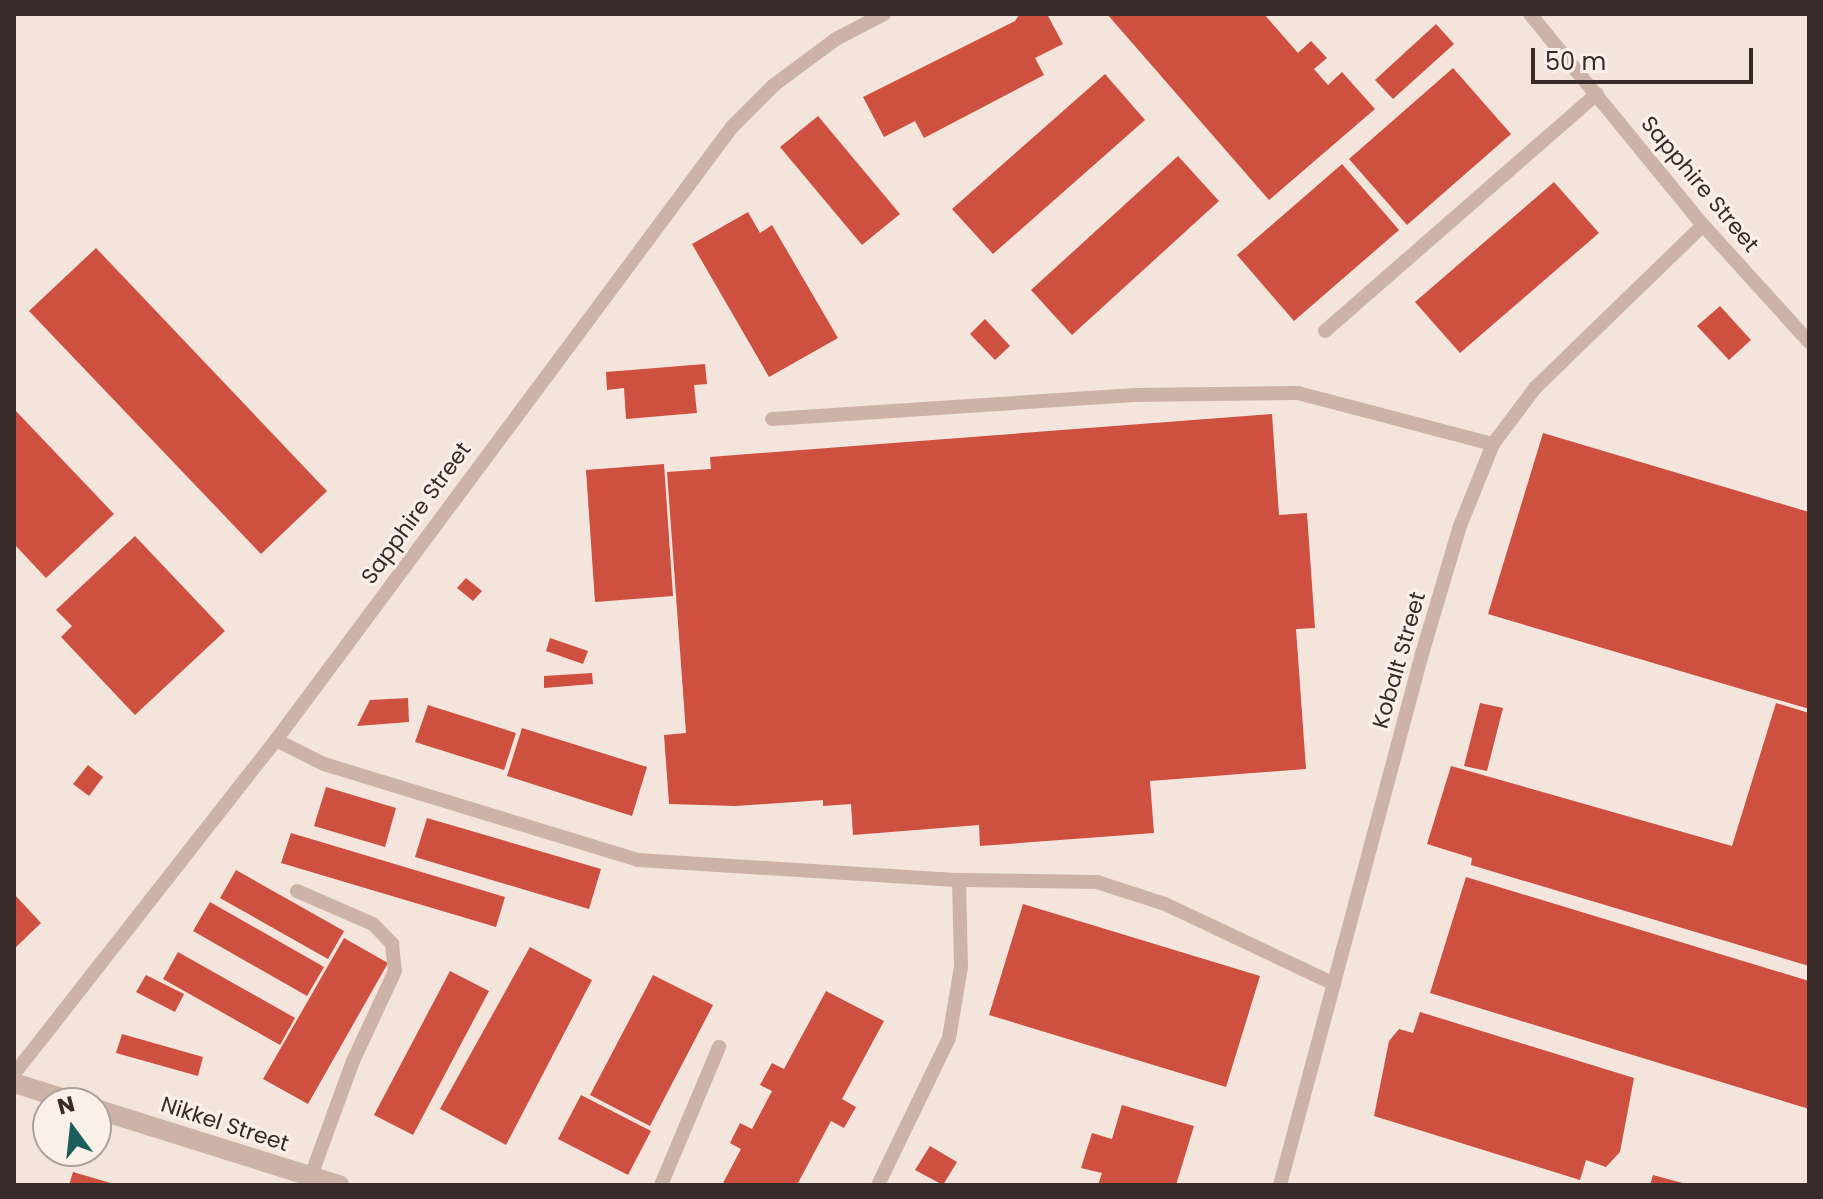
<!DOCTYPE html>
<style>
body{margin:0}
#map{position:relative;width:1823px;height:1199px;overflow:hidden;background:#f4e5dc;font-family:Poppins,sans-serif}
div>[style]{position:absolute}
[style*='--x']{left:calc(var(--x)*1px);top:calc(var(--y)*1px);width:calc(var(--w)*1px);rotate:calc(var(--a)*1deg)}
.building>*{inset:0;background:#ce5040}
.lane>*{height:14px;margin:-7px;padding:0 7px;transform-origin:7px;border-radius:7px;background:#cdb3a7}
.street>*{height:20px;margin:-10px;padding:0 10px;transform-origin:10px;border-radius:10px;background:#cdb3a7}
span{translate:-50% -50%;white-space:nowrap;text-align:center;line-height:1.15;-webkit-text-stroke:6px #fbf0e9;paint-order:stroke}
.street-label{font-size:22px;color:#392b28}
.frame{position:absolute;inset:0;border:16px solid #392b28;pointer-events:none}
.north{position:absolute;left:32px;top:1087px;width:80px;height:80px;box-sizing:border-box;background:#fbf0e9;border:2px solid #ada19c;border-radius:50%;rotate:345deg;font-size:22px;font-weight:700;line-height:32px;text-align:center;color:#392b28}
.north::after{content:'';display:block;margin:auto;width:28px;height:36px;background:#1a5e59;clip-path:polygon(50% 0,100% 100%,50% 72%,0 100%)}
.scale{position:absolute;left:1531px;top:48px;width:222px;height:36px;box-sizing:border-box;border:4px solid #392b28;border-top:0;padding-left:10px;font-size:24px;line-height:28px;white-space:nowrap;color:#392b28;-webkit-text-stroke:6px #fbf0e9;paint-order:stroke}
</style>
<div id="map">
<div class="building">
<div style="clip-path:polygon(1020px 14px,1047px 14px,1063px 44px,1035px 58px,1044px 75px,924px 138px,915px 121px,884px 137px,863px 97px,1015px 21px)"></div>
<div style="clip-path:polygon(1107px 14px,1264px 14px,1298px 53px,1311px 41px,1327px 58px,1314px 69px,1328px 85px,1342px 72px,1375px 109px,1269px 200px)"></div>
<div style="clip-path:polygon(1436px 24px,1454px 44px,1393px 99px,1375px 80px)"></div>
<div style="clip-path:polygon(1453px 68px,1511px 134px,1407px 225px,1349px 159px)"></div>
<div style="clip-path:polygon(1105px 74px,1145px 120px,993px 254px,952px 209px)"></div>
<div style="clip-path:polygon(818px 116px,900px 214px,862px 245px,780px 147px)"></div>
<div style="clip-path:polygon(1178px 156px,1219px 201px,1072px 335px,1031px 290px)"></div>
<div style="clip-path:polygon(1342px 164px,1399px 230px,1294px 321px,1237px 255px)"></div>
<div style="clip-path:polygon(1554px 182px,1599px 233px,1460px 353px,1415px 302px)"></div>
<div style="clip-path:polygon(748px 212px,760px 233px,772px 225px,838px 338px,769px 377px,692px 244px)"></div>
<div style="clip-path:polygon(96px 248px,327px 491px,261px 554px,29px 311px)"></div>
<div style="clip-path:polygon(1720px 306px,1751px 340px,1729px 360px,1697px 326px)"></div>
<div style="clip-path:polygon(985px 319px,1010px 346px,995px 360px,970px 334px)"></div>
<div style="clip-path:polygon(705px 364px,707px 384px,694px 385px,697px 413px,626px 419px,624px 388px,607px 390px,606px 372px)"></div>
<div style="clip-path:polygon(14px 409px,114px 514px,46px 578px,14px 544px)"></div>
<div style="clip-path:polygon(1272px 414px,1279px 515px,1307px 513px,1315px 628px,1296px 629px,1306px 769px,1150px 781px,1154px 833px,980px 846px,979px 825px,853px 835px,851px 804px,823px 806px,823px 800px,736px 806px,669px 804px,664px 735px,686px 733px,667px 472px,711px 469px,710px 457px)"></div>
<div style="clip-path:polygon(1543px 433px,1809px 512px,1809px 709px,1488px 614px)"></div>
<div style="clip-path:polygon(664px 464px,673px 596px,595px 602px,586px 470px)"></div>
<div style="clip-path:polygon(135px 536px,225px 631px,135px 715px,61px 637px,72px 626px,56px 610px)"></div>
<div style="clip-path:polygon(466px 578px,482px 591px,473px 601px,457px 588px)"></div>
<div style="clip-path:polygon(550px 638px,588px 651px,583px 664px,546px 651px)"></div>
<div style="clip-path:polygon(592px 673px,593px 684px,544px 688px,544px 676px)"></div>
<div style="clip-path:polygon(408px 698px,409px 722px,357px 726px,370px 700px)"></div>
<div style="clip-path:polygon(1480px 703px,1503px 708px,1487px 771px,1464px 766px)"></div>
<div style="clip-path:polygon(1776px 703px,1809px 713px,1809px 966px,1471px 865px,1472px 858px,1427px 844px,1451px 766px,1732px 846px)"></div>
<div style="clip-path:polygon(428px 705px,516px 733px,504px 770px,415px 742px)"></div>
<div style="clip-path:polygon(522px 728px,647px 767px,632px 816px,507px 776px)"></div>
<div style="clip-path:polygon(88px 765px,103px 777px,89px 796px,73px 784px)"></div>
<div style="clip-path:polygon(326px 787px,396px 808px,385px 847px,314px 826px)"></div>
<div style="clip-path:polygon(427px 818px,601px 869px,589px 909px,415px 857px)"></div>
<div style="clip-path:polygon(291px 833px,505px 897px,496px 927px,281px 863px)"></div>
<div style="clip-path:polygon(236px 870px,344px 931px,328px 959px,220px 898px)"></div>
<div style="clip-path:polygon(1466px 877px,1809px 981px,1809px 1109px,1430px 993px)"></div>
<div style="clip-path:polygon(14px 894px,41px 923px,14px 949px)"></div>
<div style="clip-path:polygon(210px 902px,324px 967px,307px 996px,193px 931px)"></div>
<div style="clip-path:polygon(1023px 904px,1260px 976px,1226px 1087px,989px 1015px)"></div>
<div style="clip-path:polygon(344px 938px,388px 963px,308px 1104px,263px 1079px)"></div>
<div style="clip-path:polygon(530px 947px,592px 980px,506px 1145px,440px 1109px)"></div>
<div style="clip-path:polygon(178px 952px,295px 1018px,280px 1045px,163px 979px)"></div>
<div style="clip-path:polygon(450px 971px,489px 991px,413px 1135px,374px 1115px)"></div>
<div style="clip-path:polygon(146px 975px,184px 994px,175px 1012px,136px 992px)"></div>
<div style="clip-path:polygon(653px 975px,713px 1005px,650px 1126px,590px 1095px)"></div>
<div style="clip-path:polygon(826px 991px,884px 1021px,842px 1099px,856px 1107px,844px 1128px,831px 1121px,797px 1185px,722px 1185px,741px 1149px,730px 1143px,740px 1123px,752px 1129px,772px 1091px,760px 1085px,772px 1063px,784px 1069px)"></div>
<div style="clip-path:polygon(1420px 1012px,1634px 1078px,1620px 1152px,1606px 1167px,1586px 1160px,1580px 1180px,1374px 1116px,1389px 1041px,1399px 1029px,1413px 1033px)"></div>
<div style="clip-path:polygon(122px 1034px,203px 1057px,198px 1076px,116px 1053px)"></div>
<div style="clip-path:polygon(581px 1095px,651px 1131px,628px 1175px,558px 1139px)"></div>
<div style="clip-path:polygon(1122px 1105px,1194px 1126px,1176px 1185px,1098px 1185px,1102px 1173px,1081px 1168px,1092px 1133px,1112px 1139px)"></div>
<div style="clip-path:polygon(930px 1146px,957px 1162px,943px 1185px,915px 1170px)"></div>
<div style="clip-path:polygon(73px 1172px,114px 1184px,114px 1185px,69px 1185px)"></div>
<div style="clip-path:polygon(1653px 1175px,1686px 1184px,1686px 1185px,1650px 1185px)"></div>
</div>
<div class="lane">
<div style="--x:1530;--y:14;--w:273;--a:50.7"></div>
<div style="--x:1703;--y:225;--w:158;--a:47.8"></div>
<div style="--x:1325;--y:331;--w:361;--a:-41.1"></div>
<div style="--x:772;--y:419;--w:363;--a:-3.8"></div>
<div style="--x:1134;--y:395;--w:164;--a:-0.7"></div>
<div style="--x:1298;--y:393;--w:202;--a:14.7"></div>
<div style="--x:276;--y:740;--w:54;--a:26.6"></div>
<div style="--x:324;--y:764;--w:328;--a:17"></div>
<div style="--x:638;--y:860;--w:322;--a:3.6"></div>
<div style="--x:959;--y:880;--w:138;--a:0.8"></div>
<div style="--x:1097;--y:882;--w:71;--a:17.9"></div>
<div style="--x:1165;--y:904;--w:187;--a:25.3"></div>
<div style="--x:297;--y:891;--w:83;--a:23.5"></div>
<div style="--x:373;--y:924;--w:28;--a:46"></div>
<div style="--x:392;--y:944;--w:27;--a:84"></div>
<div style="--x:395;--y:971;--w:99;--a:115"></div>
<div style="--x:353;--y:1061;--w:122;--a:110.1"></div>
<div style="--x:14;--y:1074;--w:424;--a:-51.9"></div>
<div style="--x:276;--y:740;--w:764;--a:-53.36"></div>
<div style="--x:732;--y:127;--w:59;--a:-45"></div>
<div style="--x:774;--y:85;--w:77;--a:-36.6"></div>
<div style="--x:836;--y:39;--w:54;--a:-27.5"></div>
<div style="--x:661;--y:1185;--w:150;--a:-67.2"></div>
<div style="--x:878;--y:1185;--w:163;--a:-64.2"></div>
<div style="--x:949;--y:1038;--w:72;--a:-80.4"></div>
<div style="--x:961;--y:967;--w:87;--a:-91.3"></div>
<div style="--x:1280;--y:1185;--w:550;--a:-75.03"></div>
<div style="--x:1422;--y:654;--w:134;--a:-73.5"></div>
<div style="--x:1460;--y:526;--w:88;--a:-68.1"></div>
<div style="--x:1493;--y:444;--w:70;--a:-53.1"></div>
<div style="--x:1535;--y:388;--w:234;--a:-44.1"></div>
</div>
<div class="street">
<div style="--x:14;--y:1083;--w:67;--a:17.4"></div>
<div style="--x:96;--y:1109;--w:255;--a:17.4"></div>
</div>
<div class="street-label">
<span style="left:1700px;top:184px;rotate:50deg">Sapphire Street</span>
<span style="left:416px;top:513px;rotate:-54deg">Sapphire Street</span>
<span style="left:1399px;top:660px;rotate:-74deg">Kobalt Street</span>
<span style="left:225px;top:1124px;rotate:18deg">Nikkel Street</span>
</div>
<div class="frame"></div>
<div class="north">N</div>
<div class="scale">50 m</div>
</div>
